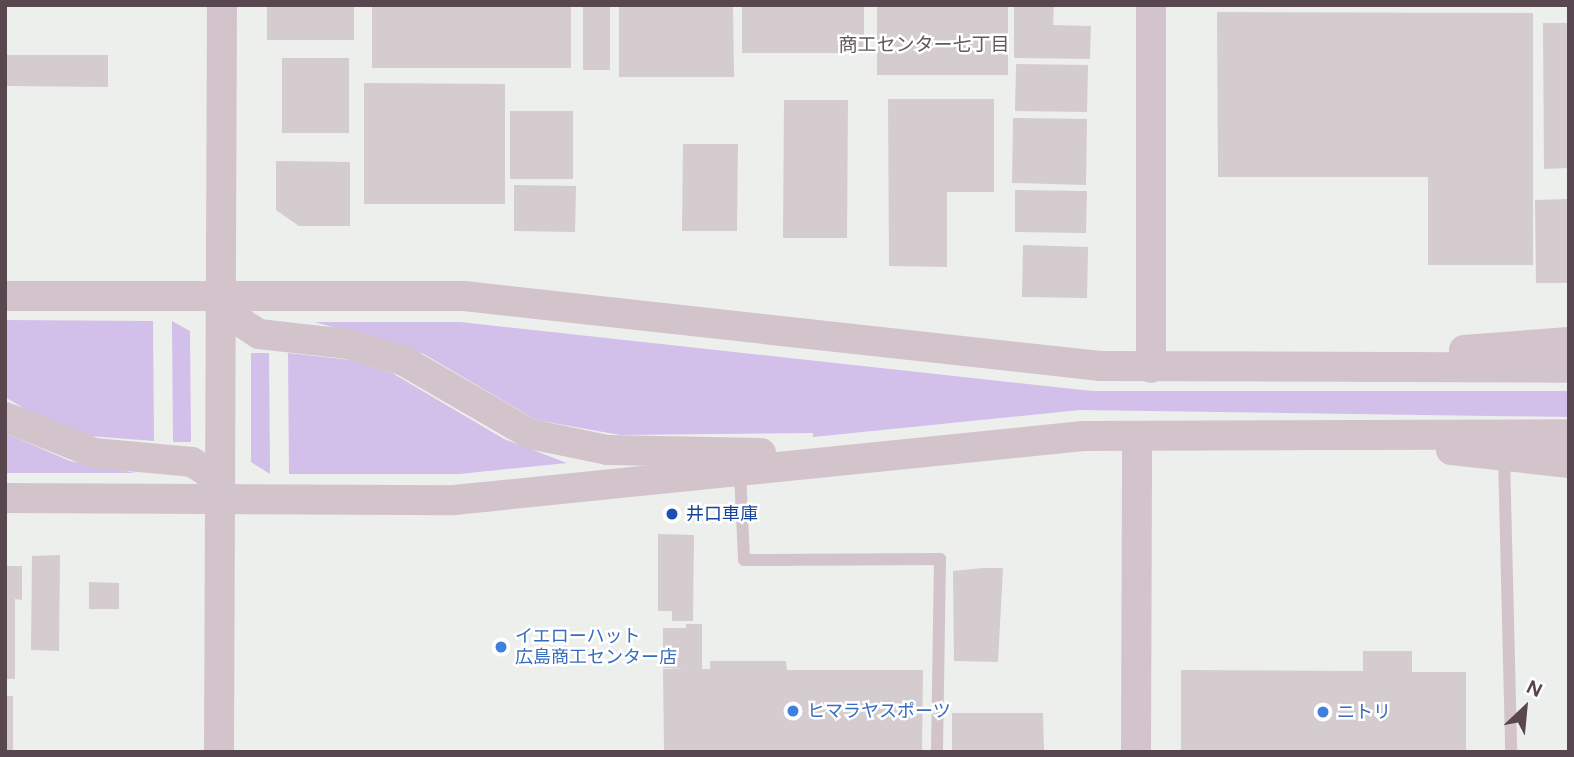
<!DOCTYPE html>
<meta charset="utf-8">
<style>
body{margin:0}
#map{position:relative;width:1574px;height:757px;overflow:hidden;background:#edefed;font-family:Figtree,"Noto Sans JP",sans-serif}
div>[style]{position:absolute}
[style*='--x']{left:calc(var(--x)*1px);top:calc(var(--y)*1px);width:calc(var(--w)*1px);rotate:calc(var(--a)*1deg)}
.green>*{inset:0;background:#d2bfea}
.building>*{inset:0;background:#d4cccf}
.service>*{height:12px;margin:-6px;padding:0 6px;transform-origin:6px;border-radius:6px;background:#d3c4cb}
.tertiary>*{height:30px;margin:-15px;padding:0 15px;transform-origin:15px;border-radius:15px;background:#d3c4cb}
.dots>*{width:19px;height:19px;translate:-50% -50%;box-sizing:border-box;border:4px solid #fff;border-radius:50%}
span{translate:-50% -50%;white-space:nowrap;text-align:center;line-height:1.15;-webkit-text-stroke:5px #fff;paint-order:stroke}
.transit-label{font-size:18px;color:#164399}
.left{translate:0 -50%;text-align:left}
.shop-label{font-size:18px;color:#366cbe}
.neighbourhood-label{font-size:19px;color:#615a5d}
.frame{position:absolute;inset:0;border:7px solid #58474f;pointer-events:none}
.north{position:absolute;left:1490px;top:673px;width:70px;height:70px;-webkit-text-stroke:5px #fff;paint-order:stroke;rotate:26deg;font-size:19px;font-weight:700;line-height:28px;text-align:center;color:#58474f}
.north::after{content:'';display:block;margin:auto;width:24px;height:32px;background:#58474f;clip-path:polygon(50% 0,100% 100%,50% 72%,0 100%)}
</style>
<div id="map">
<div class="green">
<div style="clip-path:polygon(5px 320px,153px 321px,154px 441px,90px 436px,43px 420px,5px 397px)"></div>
<div style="clip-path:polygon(172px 321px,190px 331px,191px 442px,173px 442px)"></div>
<div style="clip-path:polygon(315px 322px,460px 322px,1092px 391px,1569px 391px,1569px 417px,1080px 410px,813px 437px,813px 433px,620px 435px,536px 420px,424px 354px)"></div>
<div style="clip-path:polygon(251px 353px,269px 353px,270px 474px,251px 462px)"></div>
<div style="clip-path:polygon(288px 353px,351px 360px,392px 373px,504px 439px,567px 463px,459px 474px,289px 474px)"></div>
<div style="clip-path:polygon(5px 433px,70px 461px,136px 473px,5px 473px)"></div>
</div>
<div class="building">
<div style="clip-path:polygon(267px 5px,354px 5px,354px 40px,267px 40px)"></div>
<div style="clip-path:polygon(372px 5px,571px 5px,571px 68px,372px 68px)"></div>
<div style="clip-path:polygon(619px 5px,733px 5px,734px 77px,619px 77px)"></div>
<div style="clip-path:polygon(742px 5px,864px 5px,864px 53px,742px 53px)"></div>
<div style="clip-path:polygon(877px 5px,1008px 5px,1008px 75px,877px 75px)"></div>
<div style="clip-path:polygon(1014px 5px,1054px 5px,1053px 25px,1091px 26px,1090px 59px,1014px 58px)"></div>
<div style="clip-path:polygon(583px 6px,610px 6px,610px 70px,583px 70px)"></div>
<div style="clip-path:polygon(1217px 12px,1533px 13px,1533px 265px,1428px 265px,1428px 177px,1218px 177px)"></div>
<div style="clip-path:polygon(1543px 23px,1569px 23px,1569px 168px,1544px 169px)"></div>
<div style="clip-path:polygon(5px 55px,108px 55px,108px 87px,5px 86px)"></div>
<div style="clip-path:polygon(282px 58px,349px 58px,349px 133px,282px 133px)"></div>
<div style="clip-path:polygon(1016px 64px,1088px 65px,1087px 112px,1015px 111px)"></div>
<div style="clip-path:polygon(364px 83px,505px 84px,505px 204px,364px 204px)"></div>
<div style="clip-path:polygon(888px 99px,994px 99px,994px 192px,947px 192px,947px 267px,889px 266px)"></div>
<div style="clip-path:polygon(784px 100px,848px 100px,847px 238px,783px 238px)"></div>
<div style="clip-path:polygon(510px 111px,573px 111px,573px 179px,510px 179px)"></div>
<div style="clip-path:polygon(1013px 118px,1087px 119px,1086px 185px,1012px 183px)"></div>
<div style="clip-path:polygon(683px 144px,738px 144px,737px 231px,682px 231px)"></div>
<div style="clip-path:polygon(276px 161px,350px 162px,350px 226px,299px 226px,276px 210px)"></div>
<div style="clip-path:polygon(514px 185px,576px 186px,575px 232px,514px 231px)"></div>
<div style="clip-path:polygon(1015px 190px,1087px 191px,1086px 233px,1015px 232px)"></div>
<div style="clip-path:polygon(1569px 199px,1569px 283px,1536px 283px,1535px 200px)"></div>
<div style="clip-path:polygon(1023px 245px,1088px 247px,1087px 298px,1022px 297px)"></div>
<div style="clip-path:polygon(658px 534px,694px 535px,693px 621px,672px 621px,672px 611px,658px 611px)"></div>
<div style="clip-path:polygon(60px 555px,59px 651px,31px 650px,32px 556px)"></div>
<div style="clip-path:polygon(5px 566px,22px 566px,22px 600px,15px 599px,15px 679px,5px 679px)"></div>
<div style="clip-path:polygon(983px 568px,1003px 568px,998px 662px,954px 661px,953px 571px)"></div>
<div style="clip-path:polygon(89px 582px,119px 583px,119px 609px,89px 609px)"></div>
<div style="clip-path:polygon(686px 624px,702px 624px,702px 669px,710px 669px,710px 661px,786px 661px,787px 670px,923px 670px,922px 752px,664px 752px,663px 669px,686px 668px,663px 668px,663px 628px,686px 628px)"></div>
<div style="clip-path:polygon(1363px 651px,1412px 651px,1412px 672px,1466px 672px,1466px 752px,1181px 752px,1181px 670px,1363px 671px)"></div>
<div style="clip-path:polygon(5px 696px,13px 696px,13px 752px,5px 752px)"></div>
<div style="clip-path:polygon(952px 713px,1043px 713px,1044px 752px,952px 752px)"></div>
</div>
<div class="service">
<div style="--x:1504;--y:456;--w:296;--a:88.6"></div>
<div style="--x:740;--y:471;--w:89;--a:87.4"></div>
<div style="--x:744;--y:560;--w:196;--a:-0.3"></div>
<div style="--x:940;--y:559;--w:193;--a:90.9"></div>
</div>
<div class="tertiary">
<div style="--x:1151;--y:5;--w:363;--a:90"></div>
<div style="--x:5;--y:296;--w:459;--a:0"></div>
<div style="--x:464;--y:296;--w:640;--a:6.28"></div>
<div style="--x:1100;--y:366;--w:469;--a:0.2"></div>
<div style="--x:222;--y:296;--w:34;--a:53"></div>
<div style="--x:242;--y:323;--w:20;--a:33"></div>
<div style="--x:259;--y:334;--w:90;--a:6.4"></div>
<div style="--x:348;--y:344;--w:59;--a:16.9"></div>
<div style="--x:404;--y:361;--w:146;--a:30.1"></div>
<div style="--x:530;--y:434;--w:80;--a:11.6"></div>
<div style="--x:608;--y:450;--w:153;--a:1.1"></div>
<div style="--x:1464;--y:350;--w:105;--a:-4.4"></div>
<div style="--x:5;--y:417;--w:96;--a:22"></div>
<div style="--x:94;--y:453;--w:98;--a:5.2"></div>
<div style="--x:192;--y:462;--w:20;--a:33"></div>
<div style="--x:209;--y:473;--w:28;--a:69"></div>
<div style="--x:1451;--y:450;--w:119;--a:6.3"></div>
<div style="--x:5;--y:498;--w:449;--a:0.3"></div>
<div style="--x:454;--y:500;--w:632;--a:-5.81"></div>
<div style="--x:1083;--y:436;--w:486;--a:-0.2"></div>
<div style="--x:219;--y:752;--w:747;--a:-89.77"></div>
<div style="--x:1136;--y:752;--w:316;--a:-89.8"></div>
</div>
<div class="dots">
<div style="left:672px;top:514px;background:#1a4fb4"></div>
<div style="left:501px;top:647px;background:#3f7fe0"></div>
<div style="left:793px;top:711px;background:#3f7fe0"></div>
<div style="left:1323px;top:712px;background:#3f7fe0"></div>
</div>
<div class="transit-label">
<span class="left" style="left:686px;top:514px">井口車庫</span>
</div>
<div class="shop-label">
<span class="left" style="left:515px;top:647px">イエローハット<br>広島商工センター店</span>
<span class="left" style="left:807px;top:711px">ヒマラヤスポーツ</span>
<span class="left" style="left:1337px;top:712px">ニトリ</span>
</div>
<div class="neighbourhood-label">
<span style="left:924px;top:45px">商工センター七丁目</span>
</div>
<div class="frame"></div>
<div class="north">N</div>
</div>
